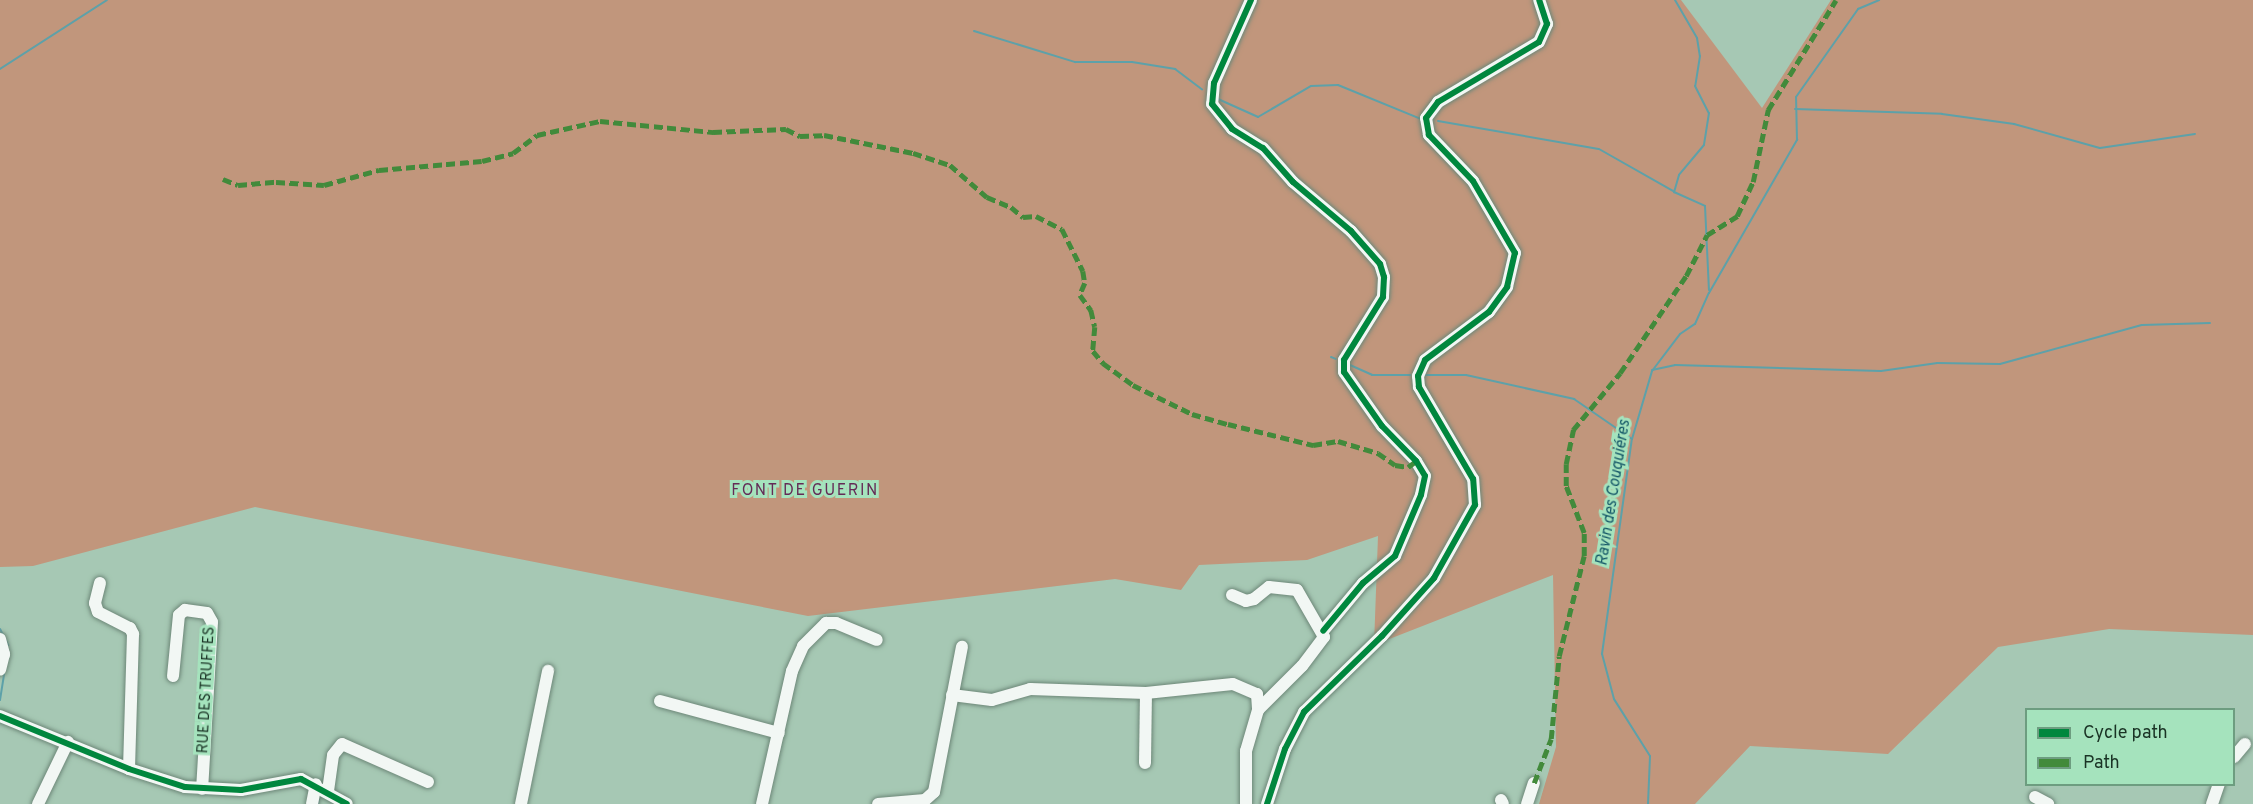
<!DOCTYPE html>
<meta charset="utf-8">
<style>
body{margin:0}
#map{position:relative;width:2253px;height:804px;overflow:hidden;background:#a6c8b4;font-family:Overpass,sans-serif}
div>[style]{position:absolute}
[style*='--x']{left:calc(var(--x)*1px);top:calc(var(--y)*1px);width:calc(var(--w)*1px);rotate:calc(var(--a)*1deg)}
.forest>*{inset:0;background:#c1967c}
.stream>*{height:2px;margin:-1px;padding:0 1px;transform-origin:1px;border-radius:1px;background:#5da1a9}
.roads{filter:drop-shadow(0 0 2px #6d8778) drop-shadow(0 0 2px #6d8778)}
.minor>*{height:12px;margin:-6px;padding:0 6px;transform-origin:6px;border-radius:6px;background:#f2f7f4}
.quiet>*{height:4.5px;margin-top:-2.25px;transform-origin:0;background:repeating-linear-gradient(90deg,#428a3b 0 9px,transparent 0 13.5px)}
.cycleway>*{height:6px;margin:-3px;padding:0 3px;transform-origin:3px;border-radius:3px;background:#00873e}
span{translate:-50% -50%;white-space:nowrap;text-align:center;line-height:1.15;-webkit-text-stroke:6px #a5e3bd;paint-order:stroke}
.street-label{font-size:15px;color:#1a3325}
.neighbourhood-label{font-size:16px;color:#642b56;letter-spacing:1.5px}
.water-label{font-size:16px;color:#145767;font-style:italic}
.legend{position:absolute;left:2025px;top:708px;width:210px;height:78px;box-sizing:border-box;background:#a5e3bd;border:2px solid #6d9d80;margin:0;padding:8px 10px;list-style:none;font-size:18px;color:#1a3325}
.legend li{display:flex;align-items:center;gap:12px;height:30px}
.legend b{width:30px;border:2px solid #6d9d80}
</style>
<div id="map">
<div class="forest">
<div style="clip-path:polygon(0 0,1681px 0,1762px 108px,1831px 0,2253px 0,2253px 635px,2109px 629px,1998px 647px,1888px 754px,1750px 746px,1695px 804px,1539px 804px,1556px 747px,1553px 575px,1374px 645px,1378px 536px,1307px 560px,1199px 565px,1181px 590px,1115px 579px,808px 616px,255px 507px,33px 566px,0 567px)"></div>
</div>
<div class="stream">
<div style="--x:1675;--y:0;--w:44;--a:59.9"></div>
<div style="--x:1697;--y:38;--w:18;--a:81"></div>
<div style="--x:1700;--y:56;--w:30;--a:99"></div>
<div style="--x:1695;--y:86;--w:30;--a:63"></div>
<div style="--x:1709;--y:113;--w:32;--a:99"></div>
<div style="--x:1704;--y:145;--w:39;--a:130"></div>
<div style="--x:1679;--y:175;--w:18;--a:106"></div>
<div style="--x:1674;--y:192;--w:34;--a:24"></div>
<div style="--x:1705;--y:206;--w:84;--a:87.3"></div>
<div style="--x:974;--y:31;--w:106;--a:17.1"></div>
<div style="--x:1075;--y:62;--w:57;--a:0"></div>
<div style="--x:1132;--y:62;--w:44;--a:9.2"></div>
<div style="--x:1175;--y:69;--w:34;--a:37"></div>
<div style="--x:0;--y:69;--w:127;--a:-32.8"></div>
<div style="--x:1218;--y:99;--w:44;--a:24.2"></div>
<div style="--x:1258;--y:117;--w:61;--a:-30.3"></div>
<div style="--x:1311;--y:86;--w:27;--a:-2"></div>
<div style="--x:1338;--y:85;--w:90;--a:22.3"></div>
<div style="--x:1795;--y:109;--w:147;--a:1.9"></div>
<div style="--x:1942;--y:114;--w:73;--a:7.9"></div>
<div style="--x:2014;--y:124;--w:89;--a:15.6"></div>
<div style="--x:2100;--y:148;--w:96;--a:-8.4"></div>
<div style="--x:1438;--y:121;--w:163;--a:9.9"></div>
<div style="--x:1599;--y:149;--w:85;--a:29.6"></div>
<div style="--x:1331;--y:357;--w:5;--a:22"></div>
<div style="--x:1350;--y:365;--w:24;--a:24"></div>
<div style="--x:1372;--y:375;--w:38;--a:0"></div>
<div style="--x:1652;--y:370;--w:24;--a:-12"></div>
<div style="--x:1675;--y:365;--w:206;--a:1.7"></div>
<div style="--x:1881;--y:371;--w:57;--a:-8.1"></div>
<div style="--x:1937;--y:363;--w:63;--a:0.9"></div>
<div style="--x:2000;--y:364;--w:147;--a:-15.4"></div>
<div style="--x:2142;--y:325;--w:68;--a:-1.7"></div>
<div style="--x:1426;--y:375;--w:40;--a:0"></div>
<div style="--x:1466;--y:375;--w:111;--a:12.5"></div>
<div style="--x:1574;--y:399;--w:70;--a:34.6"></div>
<div style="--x:0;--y:629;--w:18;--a:63"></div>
<div style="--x:0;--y:700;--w:26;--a:-81"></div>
<div style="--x:318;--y:804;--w:10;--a:-79"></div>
<div style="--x:1648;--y:804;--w:48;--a:-87.6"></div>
<div style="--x:1650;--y:756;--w:67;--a:-122.3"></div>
<div style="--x:1614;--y:699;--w:47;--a:-104.9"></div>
<div style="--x:1602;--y:654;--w:217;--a:-82.1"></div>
<div style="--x:1632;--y:439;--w:71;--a:-73.6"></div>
<div style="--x:1652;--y:371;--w:46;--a:-52.9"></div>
<div style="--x:1680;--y:334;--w:18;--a:-34"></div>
<div style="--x:1695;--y:324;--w:34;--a:-66"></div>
<div style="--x:1709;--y:293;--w:177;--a:-60.1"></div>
<div style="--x:1797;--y:140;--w:43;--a:-91.3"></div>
<div style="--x:1796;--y:97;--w:108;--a:-54.8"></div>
<div style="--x:1858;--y:9;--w:23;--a:-23"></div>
</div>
<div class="roads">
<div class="minor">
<div style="--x:1251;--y:0;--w:91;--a:114"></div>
<div style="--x:1214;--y:83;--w:21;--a:95"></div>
<div style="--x:1212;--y:104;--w:32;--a:51"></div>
<div style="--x:1232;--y:129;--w:36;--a:32"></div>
<div style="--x:1263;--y:148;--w:45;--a:48.6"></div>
<div style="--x:1293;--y:182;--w:76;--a:40.2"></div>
<div style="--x:1351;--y:231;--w:44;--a:48.7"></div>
<div style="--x:1380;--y:264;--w:14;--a:73"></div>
<div style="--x:1384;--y:277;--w:20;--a:93"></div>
<div style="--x:1383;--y:297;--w:74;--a:121.8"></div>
<div style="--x:1344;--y:360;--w:12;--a:90"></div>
<div style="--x:1344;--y:372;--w:66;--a:54.9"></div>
<div style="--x:1382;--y:426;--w:49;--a:45.8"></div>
<div style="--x:1416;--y:461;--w:17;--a:59"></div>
<div style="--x:1425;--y:476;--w:19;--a:102"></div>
<div style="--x:1421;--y:495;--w:66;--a:113.1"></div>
<div style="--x:1395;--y:556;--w:42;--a:139.8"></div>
<div style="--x:1363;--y:583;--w:62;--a:129.8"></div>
<div style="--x:100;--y:583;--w:21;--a:104"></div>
<div style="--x:95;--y:603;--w:9;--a:72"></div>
<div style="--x:98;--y:612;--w:36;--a:27"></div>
<div style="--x:130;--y:628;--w:7;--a:63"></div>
<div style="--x:133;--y:634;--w:135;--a:91.7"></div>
<div style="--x:1232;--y:595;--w:15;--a:23"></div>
<div style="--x:1246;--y:601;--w:8;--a:-14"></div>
<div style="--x:1254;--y:599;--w:19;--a:-39"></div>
<div style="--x:1269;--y:587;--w:28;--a:6"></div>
<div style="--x:1297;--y:590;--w:54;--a:60.1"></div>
<div style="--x:1324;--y:637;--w:36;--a:127"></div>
<div style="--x:1302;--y:666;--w:62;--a:135"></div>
<div style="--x:1258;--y:710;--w:43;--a:106.3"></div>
<div style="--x:1246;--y:751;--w:53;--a:90"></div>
<div style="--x:0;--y:639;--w:16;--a:75"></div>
<div style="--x:4;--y:654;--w:16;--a:104"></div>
<div style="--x:173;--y:676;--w:61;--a:-84.4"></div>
<div style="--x:179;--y:615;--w:8;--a:-40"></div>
<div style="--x:185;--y:610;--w:22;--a:8"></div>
<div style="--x:207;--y:613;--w:10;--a:61"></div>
<div style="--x:212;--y:622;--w:167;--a:93.4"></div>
<div style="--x:952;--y:695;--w:40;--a:7.1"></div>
<div style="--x:992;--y:700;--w:40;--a:-16"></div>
<div style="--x:1030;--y:689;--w:116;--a:2"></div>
<div style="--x:1146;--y:693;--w:87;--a:-5.9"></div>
<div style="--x:1233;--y:684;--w:26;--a:23"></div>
<div style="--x:1257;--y:694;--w:16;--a:86"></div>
<div style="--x:660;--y:701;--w:123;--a:15.1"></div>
<div style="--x:0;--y:716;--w:139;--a:22.3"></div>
<div style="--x:129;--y:769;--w:59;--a:17.8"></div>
<div style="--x:185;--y:787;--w:56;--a:3.1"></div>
<div style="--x:241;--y:790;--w:61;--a:-10.4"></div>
<div style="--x:301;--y:779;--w:52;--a:28.5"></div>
<div style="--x:2234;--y:757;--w:17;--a:-50"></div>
<div style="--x:1145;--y:763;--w:70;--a:-89.2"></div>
<div style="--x:328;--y:791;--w:36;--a:-82"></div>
<div style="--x:333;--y:755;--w:14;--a:-51"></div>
<div style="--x:342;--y:744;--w:94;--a:23.8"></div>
<div style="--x:2035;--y:797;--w:15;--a:28"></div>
<div style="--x:1501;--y:800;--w:4;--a:63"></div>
<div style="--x:38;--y:804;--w:69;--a:-64.2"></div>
<div style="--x:312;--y:804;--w:20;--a:-79"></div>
<div style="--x:521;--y:804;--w:136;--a:-78.5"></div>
<div style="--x:762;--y:804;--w:136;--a:-77.3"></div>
<div style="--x:792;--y:671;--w:27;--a:-66"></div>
<div style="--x:803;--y:646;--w:33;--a:-45"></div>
<div style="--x:826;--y:623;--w:10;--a:0"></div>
<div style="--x:836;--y:623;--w:44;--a:22.5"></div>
<div style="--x:878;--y:804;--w:47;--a:-4.9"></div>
<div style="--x:925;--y:800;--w:12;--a:-42"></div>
<div style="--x:934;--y:792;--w:148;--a:-79.1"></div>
<div style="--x:1267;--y:804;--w:58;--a:-71.9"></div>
<div style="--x:1285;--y:749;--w:42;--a:-62.8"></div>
<div style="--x:1304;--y:712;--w:109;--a:-44.3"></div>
<div style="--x:1382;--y:636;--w:78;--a:-48.1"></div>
<div style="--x:1434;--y:578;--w:84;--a:-60.7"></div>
<div style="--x:1475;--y:505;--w:26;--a:-94"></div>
<div style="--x:1473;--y:479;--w:107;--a:-120.4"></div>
<div style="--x:1419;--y:387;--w:11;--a:-95"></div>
<div style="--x:1418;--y:376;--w:17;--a:-66"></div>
<div style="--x:1425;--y:360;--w:80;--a:-36.9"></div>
<div style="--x:1489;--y:312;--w:31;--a:-54"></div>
<div style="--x:1507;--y:287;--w:35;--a:-77"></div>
<div style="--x:1515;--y:253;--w:83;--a:-120.3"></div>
<div style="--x:1473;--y:181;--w:64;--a:-133.7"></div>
<div style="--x:1429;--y:135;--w:17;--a:-100"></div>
<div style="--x:1426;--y:118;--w:20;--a:-53"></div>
<div style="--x:1438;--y:102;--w:117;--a:-30.7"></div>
<div style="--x:1539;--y:42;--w:20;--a:-66"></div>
<div style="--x:1547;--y:24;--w:25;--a:-108"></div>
<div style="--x:1527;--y:804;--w:22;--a:-72"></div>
<div style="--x:2212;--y:804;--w:21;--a:-71"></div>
</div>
</div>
<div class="quiet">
<div style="--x:223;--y:179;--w:16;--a:22"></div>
<div style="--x:238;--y:185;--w:38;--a:-5"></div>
<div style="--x:276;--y:182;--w:48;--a:3.6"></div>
<div style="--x:324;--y:185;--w:57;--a:-15.3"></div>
<div style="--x:379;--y:170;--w:103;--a:-5"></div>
<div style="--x:482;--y:161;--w:32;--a:-14"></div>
<div style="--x:513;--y:153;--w:30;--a:-37"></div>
<div style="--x:537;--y:135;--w:65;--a:-12.5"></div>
<div style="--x:600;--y:121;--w:114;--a:5.6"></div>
<div style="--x:713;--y:132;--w:73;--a:-2.4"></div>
<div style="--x:786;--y:129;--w:16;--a:27"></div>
<div style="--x:800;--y:136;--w:24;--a:-2"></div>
<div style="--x:824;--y:135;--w:91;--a:11.4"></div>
<div style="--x:913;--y:153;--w:39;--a:18"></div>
<div style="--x:950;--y:165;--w:49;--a:40.9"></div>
<div style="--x:987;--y:197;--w:26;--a:23"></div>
<div style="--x:1011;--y:207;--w:16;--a:40"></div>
<div style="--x:1023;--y:217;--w:13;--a:-4"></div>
<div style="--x:1036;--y:216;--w:29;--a:27"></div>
<div style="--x:1062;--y:229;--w:47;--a:63.4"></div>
<div style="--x:1083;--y:271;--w:12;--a:81"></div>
<div style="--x:1085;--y:283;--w:13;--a:113"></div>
<div style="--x:1080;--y:295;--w:19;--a:54"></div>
<div style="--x:1091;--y:310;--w:17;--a:77"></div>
<div style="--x:1095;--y:327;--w:24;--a:95"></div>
<div style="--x:1093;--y:351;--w:16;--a:50"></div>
<div style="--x:1103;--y:363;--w:37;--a:36"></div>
<div style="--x:1133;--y:385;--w:66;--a:26.2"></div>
<div style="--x:1192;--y:414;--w:37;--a:16"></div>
<div style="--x:1228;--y:424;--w:88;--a:13.9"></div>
<div style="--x:1313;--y:445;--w:25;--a:-9"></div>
<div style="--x:1338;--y:441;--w:42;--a:16.7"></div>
<div style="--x:1378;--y:453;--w:21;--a:35"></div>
<div style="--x:1395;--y:465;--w:13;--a:9"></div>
<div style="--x:1408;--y:467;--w:10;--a:-37"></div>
<div style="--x:1534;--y:783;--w:47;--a:-68.9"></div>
<div style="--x:1551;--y:739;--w:83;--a:-84.5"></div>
<div style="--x:1559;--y:656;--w:103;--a:-76"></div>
<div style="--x:1584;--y:556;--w:23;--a:-90"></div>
<div style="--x:1584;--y:533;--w:50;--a:-111"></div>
<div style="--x:1566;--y:486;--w:22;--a:-90"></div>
<div style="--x:1566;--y:464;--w:35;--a:-78"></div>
<div style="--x:1573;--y:430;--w:74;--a:-50.5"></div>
<div style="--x:1620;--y:373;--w:117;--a:-55.8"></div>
<div style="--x:1686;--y:276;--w:46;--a:-62.9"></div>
<div style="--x:1707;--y:235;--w:36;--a:-32"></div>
<div style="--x:1737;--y:216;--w:38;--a:-65"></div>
<div style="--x:1753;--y:182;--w:74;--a:-78.2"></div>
<div style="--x:1768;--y:110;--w:129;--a:-58.3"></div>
</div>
<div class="cycleway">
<div style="--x:1251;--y:0;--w:91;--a:114"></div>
<div style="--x:1214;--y:83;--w:21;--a:95"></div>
<div style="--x:1212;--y:104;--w:32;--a:51"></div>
<div style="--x:1232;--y:129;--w:36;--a:32"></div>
<div style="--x:1263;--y:148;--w:45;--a:48.6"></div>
<div style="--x:1293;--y:182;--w:76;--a:40.2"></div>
<div style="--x:1351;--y:231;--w:44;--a:48.7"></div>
<div style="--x:1380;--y:264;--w:14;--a:73"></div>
<div style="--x:1384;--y:277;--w:20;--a:93"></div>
<div style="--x:1383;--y:297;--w:74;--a:121.8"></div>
<div style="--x:1344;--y:360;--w:12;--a:90"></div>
<div style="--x:1344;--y:372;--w:66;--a:54.9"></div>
<div style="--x:1382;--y:426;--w:49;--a:45.8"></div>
<div style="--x:1416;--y:461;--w:17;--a:59"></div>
<div style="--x:1425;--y:476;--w:19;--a:102"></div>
<div style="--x:1421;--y:495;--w:66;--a:113.1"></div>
<div style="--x:1395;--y:556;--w:42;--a:139.8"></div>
<div style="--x:1363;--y:583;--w:62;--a:129.8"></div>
<div style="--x:0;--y:716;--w:139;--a:22.3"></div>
<div style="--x:129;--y:769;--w:59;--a:17.8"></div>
<div style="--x:185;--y:787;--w:56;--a:3.1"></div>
<div style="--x:241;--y:790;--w:61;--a:-10.4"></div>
<div style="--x:301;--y:779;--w:52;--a:28.5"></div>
<div style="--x:1267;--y:804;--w:58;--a:-71.9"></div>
<div style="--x:1285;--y:749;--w:42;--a:-62.8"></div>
<div style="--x:1304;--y:712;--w:109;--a:-44.3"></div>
<div style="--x:1382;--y:636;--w:78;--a:-48.1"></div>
<div style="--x:1434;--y:578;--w:84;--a:-60.7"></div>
<div style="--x:1475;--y:505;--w:26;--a:-94"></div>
<div style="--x:1473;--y:479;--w:107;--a:-120.4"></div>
<div style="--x:1419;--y:387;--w:11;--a:-95"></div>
<div style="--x:1418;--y:376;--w:17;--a:-66"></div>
<div style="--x:1425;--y:360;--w:80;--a:-36.9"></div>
<div style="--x:1489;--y:312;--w:31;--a:-54"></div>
<div style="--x:1507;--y:287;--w:35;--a:-77"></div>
<div style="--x:1515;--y:253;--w:83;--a:-120.3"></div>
<div style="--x:1473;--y:181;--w:64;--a:-133.7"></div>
<div style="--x:1429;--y:135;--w:17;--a:-100"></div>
<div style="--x:1426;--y:118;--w:20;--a:-53"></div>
<div style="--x:1438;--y:102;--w:117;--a:-30.7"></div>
<div style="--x:1539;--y:42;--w:20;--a:-66"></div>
<div style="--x:1547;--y:24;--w:25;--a:-108"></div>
</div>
<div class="street-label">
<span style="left:207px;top:690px;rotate:-87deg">RUE DES TRUFFES</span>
</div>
<div class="neighbourhood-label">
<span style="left:805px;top:491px">FONT DE GUERIN</span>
</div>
<div class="water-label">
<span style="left:1614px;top:493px;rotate:-81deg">Ravin des Couquiéres</span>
</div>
<ul class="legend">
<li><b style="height:8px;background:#00873e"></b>Cycle path</li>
<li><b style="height:8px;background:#428a3b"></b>Path</li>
</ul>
</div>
